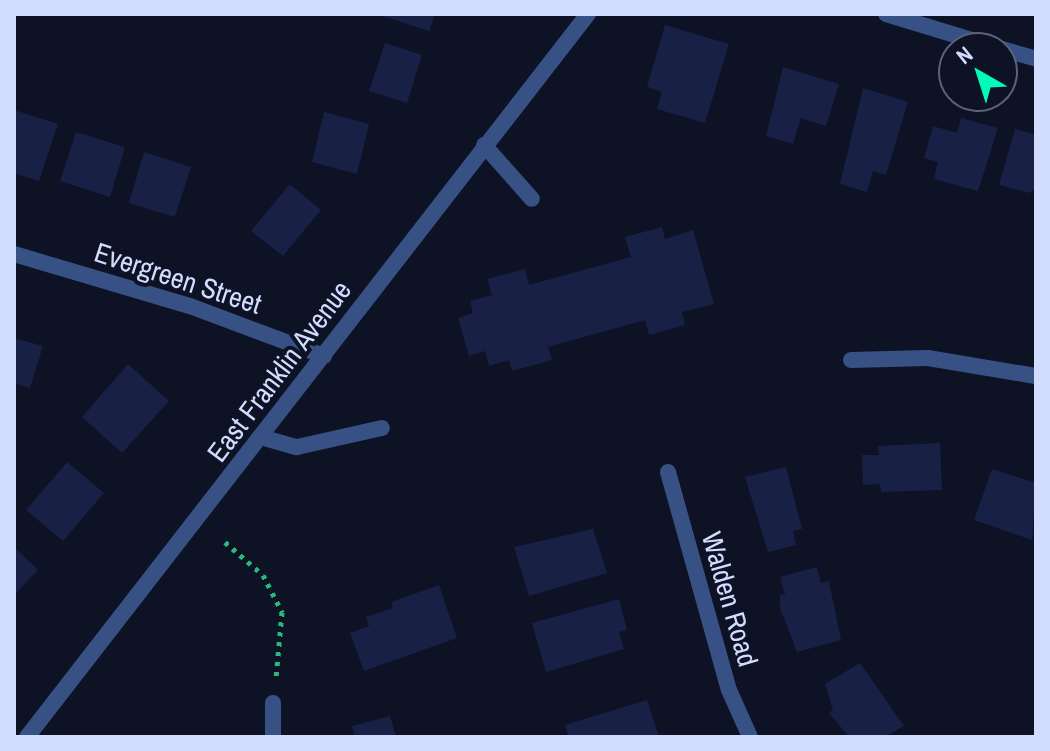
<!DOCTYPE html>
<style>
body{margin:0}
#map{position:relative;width:1050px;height:751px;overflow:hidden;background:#0d1224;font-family:"Archivo Narrow",sans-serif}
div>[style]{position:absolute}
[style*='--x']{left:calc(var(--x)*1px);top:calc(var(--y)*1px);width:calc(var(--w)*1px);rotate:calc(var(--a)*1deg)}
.building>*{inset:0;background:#192046}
.path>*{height:5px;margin-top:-2.5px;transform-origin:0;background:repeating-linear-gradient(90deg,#2ab97c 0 4px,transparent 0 10px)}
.service>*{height:16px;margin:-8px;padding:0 8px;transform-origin:8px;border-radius:8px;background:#375185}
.minor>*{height:16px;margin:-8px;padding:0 8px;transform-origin:8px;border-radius:8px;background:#375185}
.tertiary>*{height:16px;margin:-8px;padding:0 8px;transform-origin:8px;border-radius:8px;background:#375185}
span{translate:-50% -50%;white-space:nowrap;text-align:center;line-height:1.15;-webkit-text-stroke:8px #0d1224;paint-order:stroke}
.street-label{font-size:28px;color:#d1dcff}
.frame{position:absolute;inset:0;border:16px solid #d1dcff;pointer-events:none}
.north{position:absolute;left:938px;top:32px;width:80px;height:80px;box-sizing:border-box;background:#0d1224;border:2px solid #5b637c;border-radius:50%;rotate:321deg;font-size:22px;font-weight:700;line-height:32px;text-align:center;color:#d1dcff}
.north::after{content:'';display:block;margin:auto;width:28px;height:36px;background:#00fcb8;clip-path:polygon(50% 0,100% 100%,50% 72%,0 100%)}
</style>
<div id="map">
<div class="building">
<div style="clip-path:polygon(377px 14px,435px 14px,429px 31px)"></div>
<div style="clip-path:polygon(665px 25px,729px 44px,705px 123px,657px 109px,662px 92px,647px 87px)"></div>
<div style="clip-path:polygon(385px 43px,422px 55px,407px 103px,369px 91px)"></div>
<div style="clip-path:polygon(783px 67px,839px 84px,826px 126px,801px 118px,793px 144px,766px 136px)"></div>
<div style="clip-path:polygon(863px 88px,908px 102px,886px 175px,873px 171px,867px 192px,840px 184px)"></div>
<div style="clip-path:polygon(14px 110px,58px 124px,39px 181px,14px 173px)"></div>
<div style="clip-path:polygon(324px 112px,369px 124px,357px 174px,312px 162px)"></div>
<div style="clip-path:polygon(961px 118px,998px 128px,978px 191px,934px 179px,938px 162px,924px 158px,933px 126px,957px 133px)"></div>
<div style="clip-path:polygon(1015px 129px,1036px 135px,1036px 188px,1029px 193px,999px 185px)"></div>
<div style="clip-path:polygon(76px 132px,125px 147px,110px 197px,60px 181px)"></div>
<div style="clip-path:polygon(144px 152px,191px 167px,175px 217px,129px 203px)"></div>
<div style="clip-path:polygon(290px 184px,321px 210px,283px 256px,251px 231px)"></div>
<div style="clip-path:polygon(662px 227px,665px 239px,693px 230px,714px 304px,682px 312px,685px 325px,649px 335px,645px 320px,548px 347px,552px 360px,512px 371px,509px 360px,489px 366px,485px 351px,469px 356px,458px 318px,473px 313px,470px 301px,492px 295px,487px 279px,525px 269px,529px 285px,631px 257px,625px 237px)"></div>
<div style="clip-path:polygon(14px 338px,43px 346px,30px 388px,14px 383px)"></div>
<div style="clip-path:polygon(128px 364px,169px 401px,122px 453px,82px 417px)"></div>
<div style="clip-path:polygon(940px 443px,942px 490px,881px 492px,880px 484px,863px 485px,862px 455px,879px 455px,878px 446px)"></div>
<div style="clip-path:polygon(67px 462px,104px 493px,63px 541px,26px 510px)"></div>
<div style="clip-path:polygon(786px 467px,802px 529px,793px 531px,796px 545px,768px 552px,745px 477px)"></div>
<div style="clip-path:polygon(992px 469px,1036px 483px,1032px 540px,974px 520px)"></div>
<div style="clip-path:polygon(593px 529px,607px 573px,529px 596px,514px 547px)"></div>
<div style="clip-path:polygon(14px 547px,38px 570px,14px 595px)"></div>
<div style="clip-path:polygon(817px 567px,821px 583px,829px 581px,841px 640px,797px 652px,780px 608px,780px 595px,785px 594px,780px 577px)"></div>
<div style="clip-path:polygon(439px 585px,457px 638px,364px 671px,350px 633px,369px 626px,366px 617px,393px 608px,391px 602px)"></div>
<div style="clip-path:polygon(619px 599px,627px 630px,619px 632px,624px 649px,546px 672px,532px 623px)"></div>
<div style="clip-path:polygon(860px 663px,904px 726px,884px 737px,849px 737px,829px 713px,833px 710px,825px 684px)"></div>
<div style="clip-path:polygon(647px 700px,659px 737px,569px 737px,565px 725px)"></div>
<div style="clip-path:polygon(390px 716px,396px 737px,355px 737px,352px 726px)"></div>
</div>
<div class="path">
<div style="--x:225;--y:542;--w:50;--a:41"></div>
<div style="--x:263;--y:575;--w:42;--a:62.8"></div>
<div style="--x:282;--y:612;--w:66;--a:95.2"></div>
</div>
<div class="service">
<div style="--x:484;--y:145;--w:72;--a:48.4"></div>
<div style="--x:261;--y:437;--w:37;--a:16"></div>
<div style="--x:297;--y:447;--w:87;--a:-12.6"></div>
</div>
<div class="minor">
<div style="--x:886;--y:14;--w:117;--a:16.9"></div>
<div style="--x:1002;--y:49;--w:35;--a:16"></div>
<div style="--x:14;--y:254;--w:184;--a:16.5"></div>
<div style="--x:190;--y:306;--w:143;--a:20.5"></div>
<div style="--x:851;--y:360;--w:77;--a:-1.5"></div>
<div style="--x:928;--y:358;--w:109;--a:9.5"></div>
<div style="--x:668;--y:472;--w:226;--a:74.4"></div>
<div style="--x:729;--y:690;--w:51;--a:65.9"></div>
<div style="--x:273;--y:737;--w:34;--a:-90"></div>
</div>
<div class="tertiary">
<div style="--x:27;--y:737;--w:915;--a:-52.19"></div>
</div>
<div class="street-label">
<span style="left:178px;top:278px;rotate:18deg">Evergreen Street</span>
<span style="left:279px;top:371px;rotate:-53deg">East Franklin Avenue</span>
<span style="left:730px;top:599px;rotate:74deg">Walden Road</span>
</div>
<div class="frame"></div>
<div class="north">N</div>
</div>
